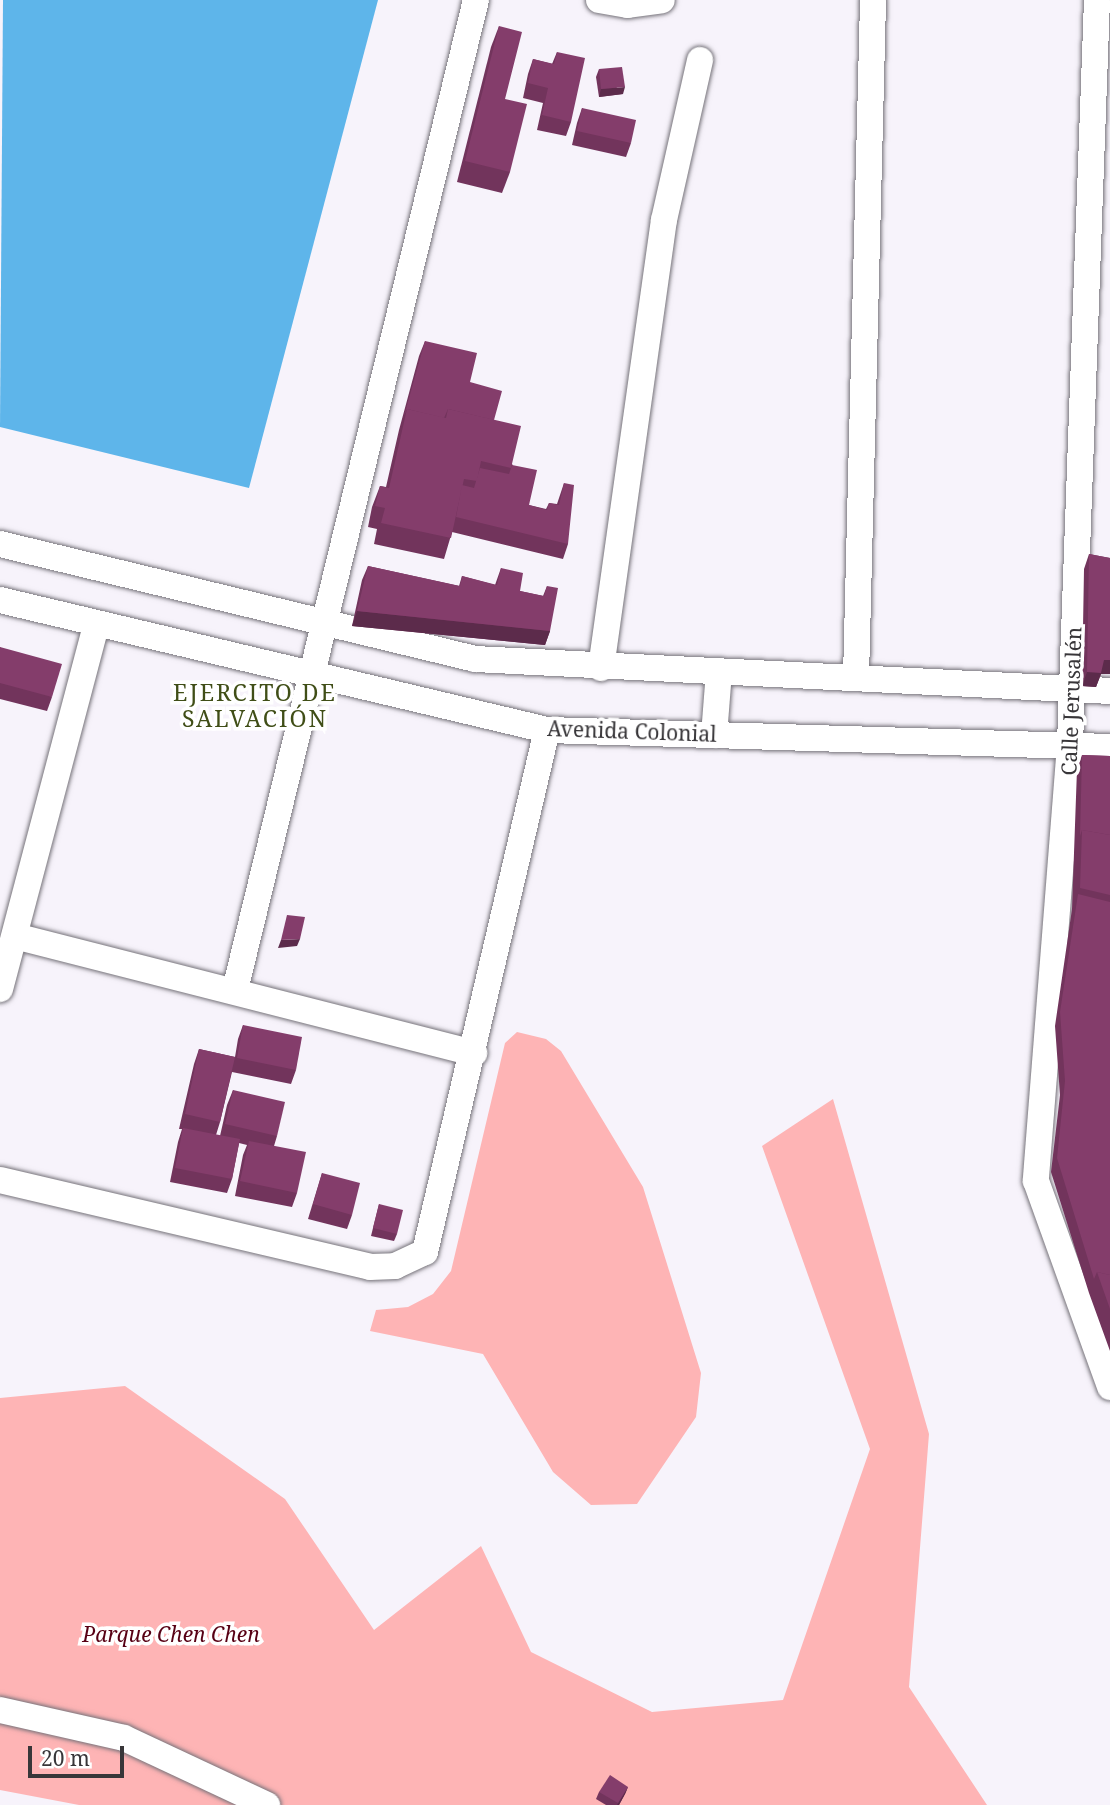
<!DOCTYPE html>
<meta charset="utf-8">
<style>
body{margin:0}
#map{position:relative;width:1110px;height:1805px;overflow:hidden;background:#f7f3fb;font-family:"Noto Serif",serif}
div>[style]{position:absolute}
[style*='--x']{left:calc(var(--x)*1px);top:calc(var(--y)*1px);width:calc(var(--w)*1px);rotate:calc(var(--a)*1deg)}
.green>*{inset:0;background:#feb4b5}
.water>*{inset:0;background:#5eb5ea}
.roads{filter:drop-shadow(0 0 2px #76737a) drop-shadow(0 0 2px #76737a)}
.street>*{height:26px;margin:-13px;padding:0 13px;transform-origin:13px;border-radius:13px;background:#fff}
.wall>*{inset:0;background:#72345c}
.shaded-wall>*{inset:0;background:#5c2b4b}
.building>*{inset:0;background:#843d6b}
span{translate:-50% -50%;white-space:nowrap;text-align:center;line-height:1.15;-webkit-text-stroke:7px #fff;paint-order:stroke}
.street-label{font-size:21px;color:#383639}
.park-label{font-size:21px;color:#570014;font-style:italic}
.neighbourhood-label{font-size:23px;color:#404e17;letter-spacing:2px}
.scale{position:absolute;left:28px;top:1746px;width:96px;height:32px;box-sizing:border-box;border:4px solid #383639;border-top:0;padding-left:9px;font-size:21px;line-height:24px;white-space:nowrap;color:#383639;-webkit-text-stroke:5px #fff;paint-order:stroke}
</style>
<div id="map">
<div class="green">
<div style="clip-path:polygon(517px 1032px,546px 1039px,561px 1051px,643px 1187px,701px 1373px,696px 1417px,637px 1504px,591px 1505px,553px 1472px,483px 1354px,370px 1331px,376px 1310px,408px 1307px,433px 1294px,451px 1271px,505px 1043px)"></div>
<div style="clip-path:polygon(833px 1099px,929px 1434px,909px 1687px,987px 1805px,79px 1805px,0 1790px,0 1398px,125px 1386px,285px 1499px,374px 1630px,481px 1546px,531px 1652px,652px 1712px,783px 1700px,870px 1449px,762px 1146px)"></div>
</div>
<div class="water">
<div style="clip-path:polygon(3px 0,378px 0,249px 488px,0 427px)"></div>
</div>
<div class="roads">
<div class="street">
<div style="--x:599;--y:0;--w:29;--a:10"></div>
<div style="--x:628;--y:5;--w:34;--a:-8"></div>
<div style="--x:1097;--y:0;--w:745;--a:92.08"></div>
<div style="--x:1070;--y:745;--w:437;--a:94.5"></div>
<div style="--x:1036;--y:1181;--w:219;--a:70.2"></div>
<div style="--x:0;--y:544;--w:489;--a:13.6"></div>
<div style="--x:475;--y:659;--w:636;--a:2.88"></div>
<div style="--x:0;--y:600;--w:562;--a:13.37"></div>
<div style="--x:547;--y:730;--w:563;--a:1.73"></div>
<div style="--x:601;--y:668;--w:452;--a:-82"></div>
<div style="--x:664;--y:220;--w:164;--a:-77.3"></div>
<div style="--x:856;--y:678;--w:678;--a:-88.56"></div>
<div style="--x:714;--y:735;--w:63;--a:-85.5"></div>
<div style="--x:15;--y:936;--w:474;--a:14.3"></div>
<div style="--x:0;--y:989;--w:376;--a:-75.2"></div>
<div style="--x:235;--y:990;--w:1019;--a:-76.32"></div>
<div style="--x:0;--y:1180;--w:380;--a:13.2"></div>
<div style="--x:370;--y:1267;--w:25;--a:-2"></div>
<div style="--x:395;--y:1266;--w:33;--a:-25"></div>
<div style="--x:425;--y:1252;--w:536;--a:-76.85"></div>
<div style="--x:0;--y:1710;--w:127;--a:12.7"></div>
<div style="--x:124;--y:1738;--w:158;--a:25.1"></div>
</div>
</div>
<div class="wall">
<div style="clip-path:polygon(499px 26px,505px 99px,510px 172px,502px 193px,457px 182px,491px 47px)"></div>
<div style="clip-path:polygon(557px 52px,571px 122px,566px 136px,537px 130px,543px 103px,523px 98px,528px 74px,533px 59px,552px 64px)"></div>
<div style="clip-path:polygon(599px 69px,623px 94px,599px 97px,596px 77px)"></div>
<div style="clip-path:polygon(582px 108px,631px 143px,626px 157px,572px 145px,577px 123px)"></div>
<div style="clip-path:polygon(425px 341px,494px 420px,529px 505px,546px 509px,549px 503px,557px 504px,564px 483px,568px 544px,563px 559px,452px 532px,444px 559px,374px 544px,377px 529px,368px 527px,372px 507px,380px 486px,386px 487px,399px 430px,419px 356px)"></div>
<div style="clip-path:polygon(1089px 554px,1110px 558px,1110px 674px,1101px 674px,1096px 687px,1082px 686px,1084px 569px)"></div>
<div style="clip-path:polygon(368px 566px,459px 586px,462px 576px,495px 585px,501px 568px,520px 591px,543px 596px,547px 586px,550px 631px,545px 645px,352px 626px,362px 580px)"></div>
<div style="clip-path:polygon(0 647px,52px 697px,47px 711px,0 699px)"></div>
<div style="clip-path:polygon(1082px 755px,1110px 756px,1110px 1351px,1089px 1293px,1051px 1172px,1060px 1095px,1055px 1026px,1072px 909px,1077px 769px)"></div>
<div style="clip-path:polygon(243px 1025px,296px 1070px,291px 1084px,232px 1072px,220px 1122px,216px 1135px,220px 1136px,227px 1105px,233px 1090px,277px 1136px,274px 1146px,297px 1193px,292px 1207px,235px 1196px,243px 1155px,247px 1145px,239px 1143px,232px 1179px,227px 1193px,170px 1182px,178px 1142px,182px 1129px,179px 1129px,194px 1064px,199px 1049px,235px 1057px,238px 1039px)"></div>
<div style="clip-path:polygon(322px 1173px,352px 1215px,347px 1229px,308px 1219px)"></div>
<div style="clip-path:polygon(379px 1204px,397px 1234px,394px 1241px,371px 1236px)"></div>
<div style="clip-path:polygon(628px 1787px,625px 1794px,619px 1805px,606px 1805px,596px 1799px,599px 1792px)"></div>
</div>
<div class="shaded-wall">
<div style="clip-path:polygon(625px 87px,623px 94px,599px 97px,601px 89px)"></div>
<div style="clip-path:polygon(357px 611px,550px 631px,545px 645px,352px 626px)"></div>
<div style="clip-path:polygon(1104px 660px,1110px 660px,1110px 674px,1101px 674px,1096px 687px,1082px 686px,1087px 672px)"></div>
<div style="clip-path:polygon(300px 939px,297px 946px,278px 948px,281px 940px)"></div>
<div style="clip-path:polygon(628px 1787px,625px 1794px,619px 1805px,617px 1805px)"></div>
</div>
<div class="building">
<div style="clip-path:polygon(499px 26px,522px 32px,505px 99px,527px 104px,510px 172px,465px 161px)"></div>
<div style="clip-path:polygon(557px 52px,585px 58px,571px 122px,542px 115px,548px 88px,528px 83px,533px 59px,554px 64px)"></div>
<div style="clip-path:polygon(622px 67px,625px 87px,601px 89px,599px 69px)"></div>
<div style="clip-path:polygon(582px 108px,636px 120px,631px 143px,577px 131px)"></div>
<div style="clip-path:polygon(425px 341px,477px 353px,470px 382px,502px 391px,494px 420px,448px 409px,444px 418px,407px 409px,404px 416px)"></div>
<div style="clip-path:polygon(407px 409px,446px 418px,448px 409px,521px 426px,511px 468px,481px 461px,477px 481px,464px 479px,451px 538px,381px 523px,385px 508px,375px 506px,380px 486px,389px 488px)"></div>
<div style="clip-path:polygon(512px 465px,537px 470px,529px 505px,547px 510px,549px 503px,559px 505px,564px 483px,574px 485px,568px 544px,456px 517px,462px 485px,474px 488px,480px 468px,509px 474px)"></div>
<div style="clip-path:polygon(1089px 554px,1110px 558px,1110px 660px,1104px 660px,1101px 673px,1087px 672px)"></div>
<div style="clip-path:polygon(368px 566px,460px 586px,462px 576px,497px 585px,501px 568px,523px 573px,520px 591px,544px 596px,547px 586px,558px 588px,550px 631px,357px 611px)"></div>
<div style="clip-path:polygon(0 647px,62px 664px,52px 697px,0 683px)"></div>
<div style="clip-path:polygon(1082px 755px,1110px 756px,1110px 835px,1082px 830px,1080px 836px)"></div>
<div style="clip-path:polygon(1082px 830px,1110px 835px,1110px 895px,1080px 888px)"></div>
<div style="clip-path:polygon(1078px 894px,1110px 902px,1110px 1275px,1097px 1272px,1094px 1279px,1057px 1158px,1065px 1081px,1060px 1012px)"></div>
<div style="clip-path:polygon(287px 915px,305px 917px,300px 939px,281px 940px)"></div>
<div style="clip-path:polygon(243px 1025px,302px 1037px,296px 1070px,237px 1058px)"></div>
<div style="clip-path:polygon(199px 1049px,235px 1057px,220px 1122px,185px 1114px)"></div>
<div style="clip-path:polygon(233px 1090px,285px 1102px,277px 1136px,225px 1124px)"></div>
<div style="clip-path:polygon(183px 1128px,240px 1139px,232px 1179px,175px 1168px)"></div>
<div style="clip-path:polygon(249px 1141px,306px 1152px,297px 1193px,240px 1181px)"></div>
<div style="clip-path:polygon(322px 1173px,360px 1183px,352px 1215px,313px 1204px)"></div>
<div style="clip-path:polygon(379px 1204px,403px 1210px,397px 1234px,373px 1228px)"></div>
<div style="clip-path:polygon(1097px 1272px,1110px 1275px,1110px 1309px)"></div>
<div style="clip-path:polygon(610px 1775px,628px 1787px,618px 1803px,599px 1792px)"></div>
</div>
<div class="street-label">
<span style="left:1071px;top:701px;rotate:-88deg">Calle Jerusalén</span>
<span style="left:632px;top:731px;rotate:2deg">Avenida Colonial</span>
</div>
<div class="park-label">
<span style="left:171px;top:1634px">Parque Chen Chen</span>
</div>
<div class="neighbourhood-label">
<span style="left:255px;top:705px">EJERCITO DE<br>SALVACIÓN</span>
</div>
<div class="scale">20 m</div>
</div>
